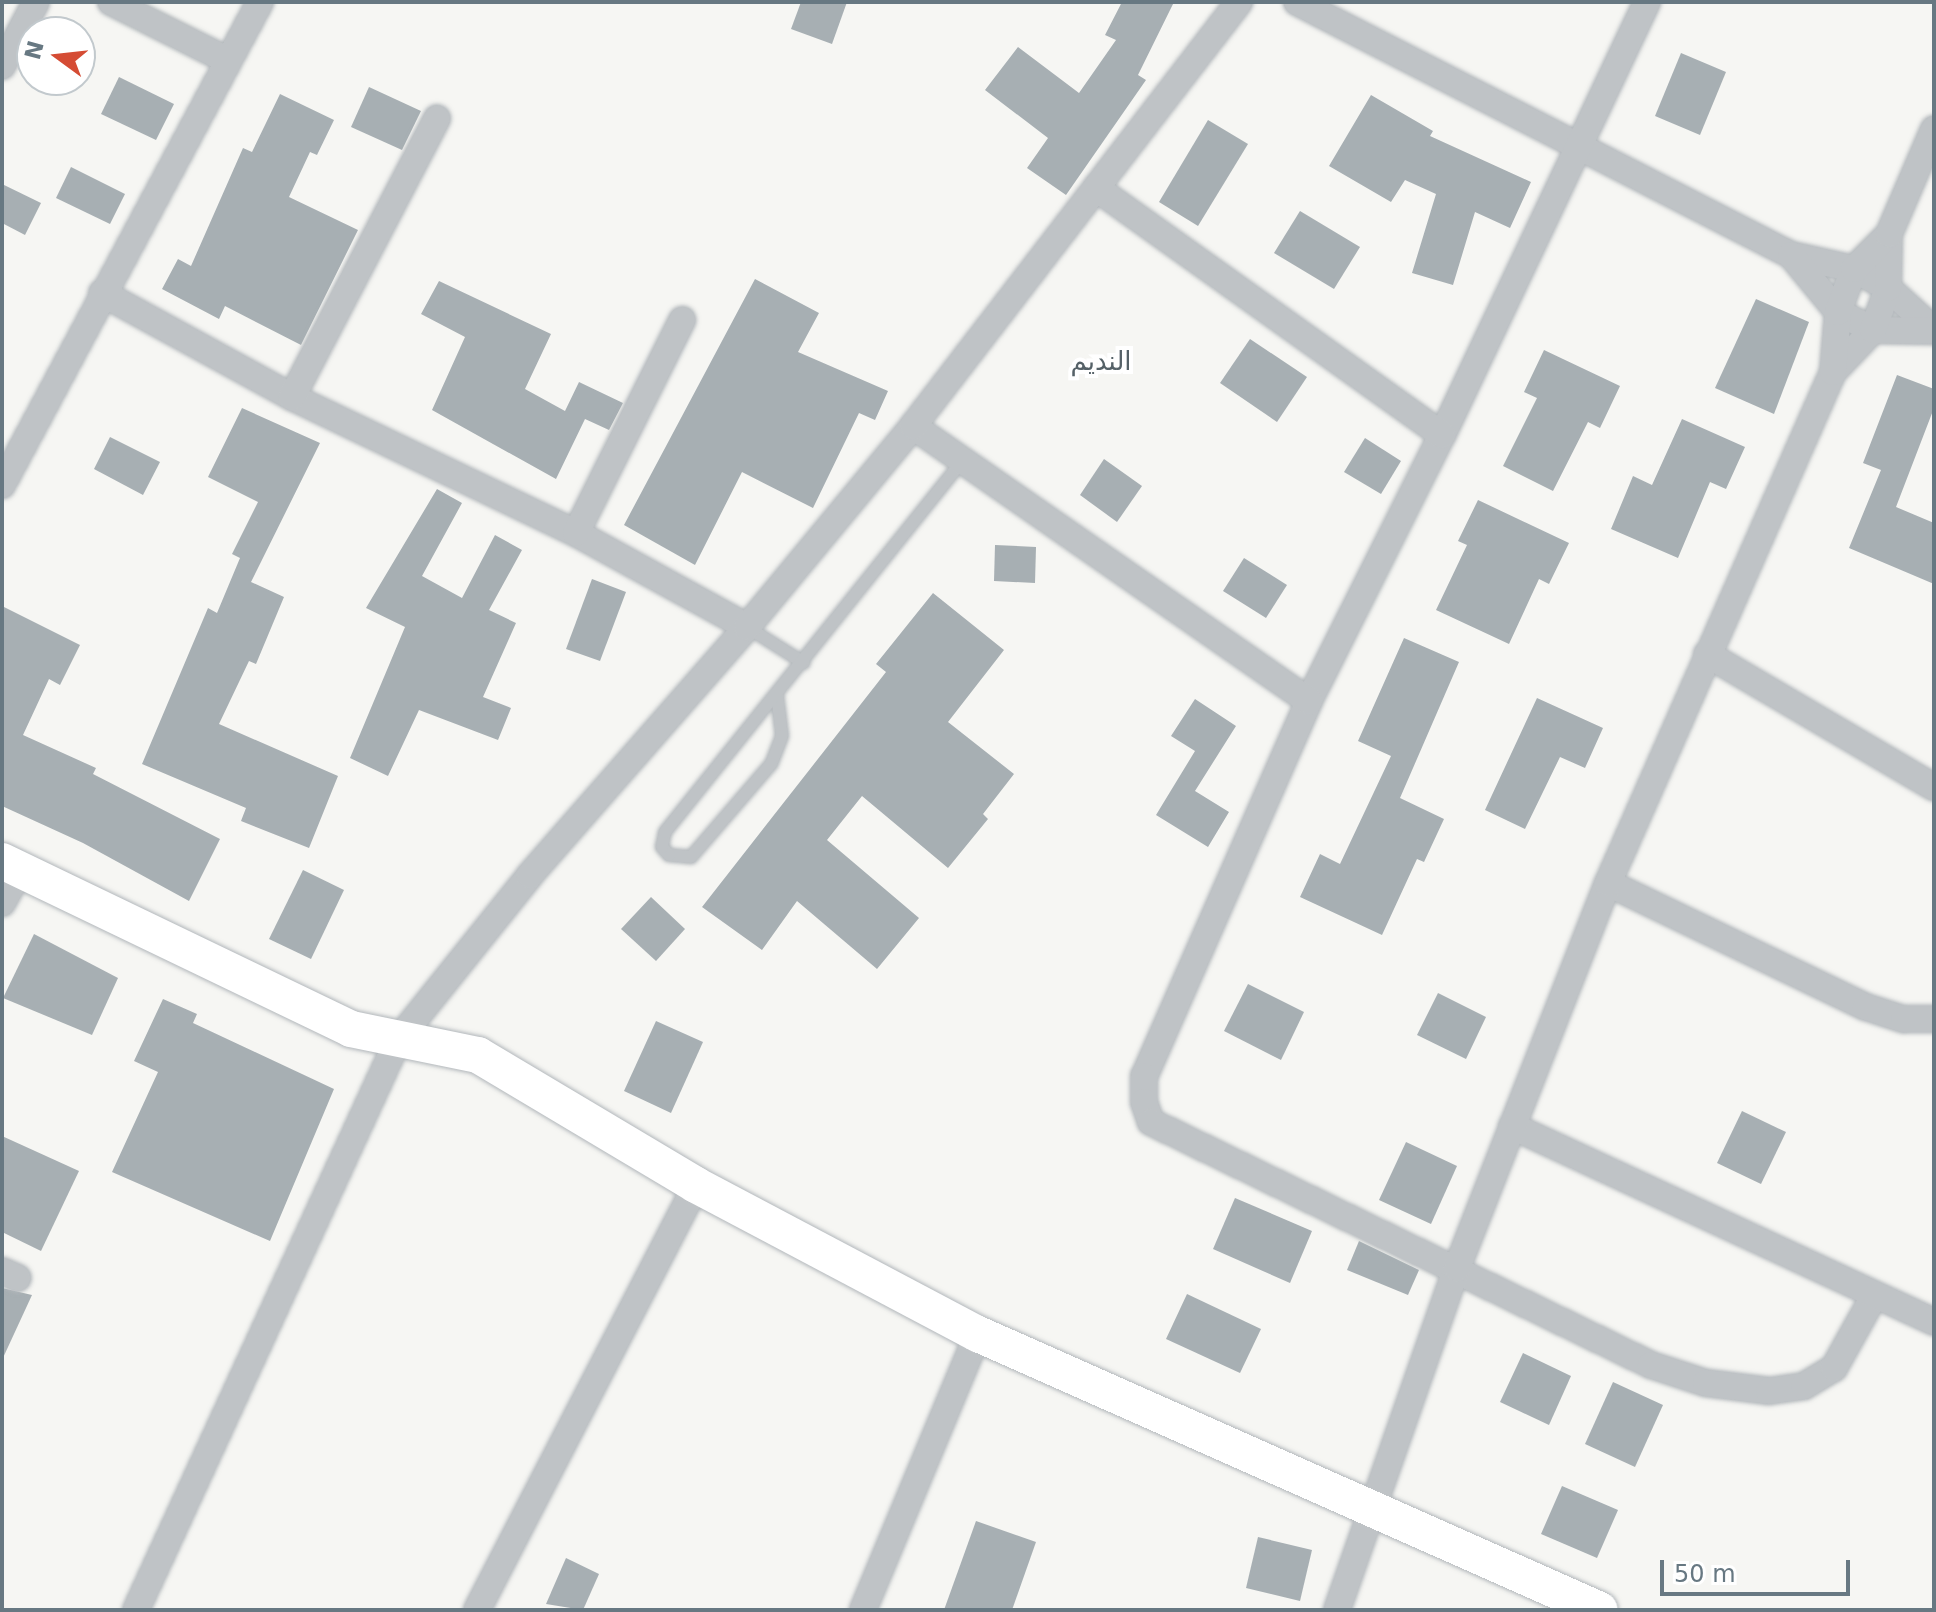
<!DOCTYPE html>
<meta charset="utf-8">
<style>
body{margin:0}
#map{position:relative;width:1936px;height:1612px;overflow:hidden;background:#f6f6f3;font-family:"DejaVu Sans",Cairo,sans-serif}
div>[style]{position:absolute}
[style*='--x']{left:calc(var(--x)*1px);top:calc(var(--y)*1px);width:calc(var(--w)*1px);rotate:calc(var(--a)*1deg)}
.building>*{inset:0;background:#a7afb3}
.roads{filter:drop-shadow(0 0 2px #b2b7bb) drop-shadow(0 0 2px #b2b7bb)}
.lane>*{height:12px;margin:-6px;padding:0 6px;transform-origin:6px;border-radius:6px;background:#bfc3c6}
.street>*{height:26px;margin:-13px;padding:0 13px;transform-origin:13px;border-radius:13px;background:#bfc3c6}
.secondary>*{height:36px;margin:-18px;padding:0 18px;transform-origin:18px;border-radius:18px;background:#fff}
span{translate:-50% -50%;white-space:nowrap;text-align:center;line-height:1.15;-webkit-text-stroke:8px #fff;paint-order:stroke}
.neighbourhood-label{font-size:26px;color:#556167}
.frame{position:absolute;inset:0;border:4px solid #677882;pointer-events:none}
.north{position:absolute;left:16px;top:16px;width:80px;height:80px;box-sizing:border-box;background:#fff;border:2px solid #c2c9cd;border-radius:50%;rotate:285deg;font-size:22px;font-weight:700;line-height:32px;text-align:center;color:#677882}
.north::after{content:'';display:block;margin:auto;width:28px;height:36px;background:#d54c34;clip-path:polygon(50% 0,100% 100%,50% 72%,0 100%)}
.scale{position:absolute;left:1660px;top:1560px;width:190px;height:36px;box-sizing:border-box;border:4px solid #677882;border-top:0;padding-left:10px;font-size:24px;line-height:28px;white-space:nowrap;color:#677882;-webkit-text-stroke:6px #fff;paint-order:stroke}
</style>
<div id="map">
<div class="building">
<div style="clip-path:polygon(801px 2px,847px 2px,832px 44px,791px 29px)"></div>
<div style="clip-path:polygon(1122px 2px,1174px 2px,1138px 75px,1146px 80px,1066px 195px,1027px 168px,1048px 138px,985px 90px,1018px 47px,1079px 93px,1116px 40px,1105px 35px)"></div>
<div style="clip-path:polygon(1681px 53px,1726px 72px,1700px 135px,1655px 116px)"></div>
<div style="clip-path:polygon(119px 77px,174px 104px,156px 140px,101px 114px)"></div>
<div style="clip-path:polygon(369px 87px,421px 111px,402px 150px,351px 127px)"></div>
<div style="clip-path:polygon(280px 94px,334px 120px,317px 155px,310px 152px,289px 197px,358px 230px,301px 345px,225px 306px,219px 319px,162px 289px,178px 259px,191px 266px,243px 148px,252px 152px)"></div>
<div style="clip-path:polygon(1371px 95px,1433px 131px,1430px 136px,1531px 182px,1510px 228px,1475px 212px,1453px 285px,1412px 273px,1436px 194px,1405px 180px,1391px 202px,1329px 166px)"></div>
<div style="clip-path:polygon(1208px 120px,1248px 144px,1198px 226px,1159px 202px)"></div>
<div style="clip-path:polygon(71px 167px,125px 194px,110px 224px,56px 198px)"></div>
<div style="clip-path:polygon(2px 184px,41px 203px,25px 235px,2px 223px)"></div>
<div style="clip-path:polygon(1300px 211px,1360px 247px,1334px 289px,1274px 253px)"></div>
<div style="clip-path:polygon(755px 279px,819px 313px,798px 352px,888px 391px,875px 420px,859px 413px,813px 508px,742px 472px,695px 565px,624px 525px)"></div>
<div style="clip-path:polygon(439px 281px,551px 334px,525px 389px,565px 411px,579px 382px,623px 403px,609px 430px,585px 419px,556px 479px,432px 410px,465px 337px,421px 314px)"></div>
<div style="clip-path:polygon(1756px 299px,1809px 322px,1774px 414px,1715px 388px)"></div>
<div style="clip-path:polygon(1250px 339px,1307px 377px,1277px 422px,1220px 383px)"></div>
<div style="clip-path:polygon(1544px 350px,1620px 386px,1600px 428px,1588px 422px,1553px 491px,1503px 466px,1537px 398px,1524px 392px)"></div>
<div style="clip-path:polygon(1897px 375px,1934px 389px,1934px 408px,1896px 507px,1934px 523px,1934px 584px,1849px 548px,1881px 470px,1863px 463px)"></div>
<div style="clip-path:polygon(242px 408px,320px 443px,251px 582px,284px 597px,256px 664px,249px 661px,219px 724px,338px 776px,309px 848px,241px 821px,246px 808px,142px 764px,208px 608px,217px 613px,240px 558px,232px 554px,258px 502px,208px 477px)"></div>
<div style="clip-path:polygon(1682px 419px,1745px 447px,1726px 489px,1710px 482px,1678px 558px,1611px 529px,1633px 476px,1652px 485px)"></div>
<div style="clip-path:polygon(110px 437px,160px 462px,143px 495px,94px 469px)"></div>
<div style="clip-path:polygon(1365px 438px,1401px 461px,1381px 494px,1344px 472px)"></div>
<div style="clip-path:polygon(1104px 459px,1142px 486px,1117px 522px,1080px 495px)"></div>
<div style="clip-path:polygon(437px 489px,462px 503px,422px 576px,462px 598px,495px 535px,522px 550px,489px 610px,516px 623px,483px 697px,511px 708px,498px 740px,419px 710px,388px 776px,350px 758px,405px 627px,366px 608px)"></div>
<div style="clip-path:polygon(1478px 500px,1569px 543px,1549px 584px,1539px 579px,1509px 644px,1436px 610px,1467px 545px,1458px 541px)"></div>
<div style="clip-path:polygon(995px 545px,1036px 547px,1035px 583px,994px 581px)"></div>
<div style="clip-path:polygon(1244px 558px,1287px 585px,1266px 618px,1223px 591px)"></div>
<div style="clip-path:polygon(592px 579px,626px 592px,600px 661px,566px 649px)"></div>
<div style="clip-path:polygon(933px 593px,1004px 650px,948px 722px,1014px 774px,983px 814px,988px 819px,948px 868px,862px 796px,827px 840px,919px 918px,877px 969px,797px 901px,762px 950px,702px 907px,886px 672px,876px 664px)"></div>
<div style="clip-path:polygon(2px 606px,80px 645px,60px 685px,49px 679px,23px 735px,96px 768px,93px 774px,220px 839px,189px 901px,83px 843px,2px 806px)"></div>
<div style="clip-path:polygon(1404px 638px,1459px 662px,1400px 798px,1444px 819px,1424px 862px,1417px 859px,1382px 935px,1300px 897px,1320px 854px,1340px 864px,1391px 756px,1358px 741px)"></div>
<div style="clip-path:polygon(1537px 698px,1603px 728px,1585px 768px,1560px 757px,1525px 829px,1485px 810px)"></div>
<div style="clip-path:polygon(1195px 699px,1236px 726px,1195px 791px,1229px 812px,1208px 847px,1156px 815px,1195px 751px,1171px 736px)"></div>
<div style="clip-path:polygon(303px 870px,344px 890px,311px 959px,269px 939px)"></div>
<div style="clip-path:polygon(651px 897px,685px 929px,656px 961px,621px 929px)"></div>
<div style="clip-path:polygon(34px 934px,118px 978px,92px 1035px,3px 998px)"></div>
<div style="clip-path:polygon(1248px 984px,1304px 1012px,1281px 1060px,1224px 1031px)"></div>
<div style="clip-path:polygon(1438px 993px,1486px 1017px,1466px 1059px,1417px 1035px)"></div>
<div style="clip-path:polygon(163px 999px,197px 1014px,193px 1023px,334px 1089px,270px 1241px,112px 1172px,158px 1072px,134px 1061px)"></div>
<div style="clip-path:polygon(656px 1021px,703px 1042px,671px 1113px,624px 1091px)"></div>
<div style="clip-path:polygon(1742px 1111px,1786px 1132px,1761px 1184px,1717px 1163px)"></div>
<div style="clip-path:polygon(2px 1136px,79px 1171px,41px 1251px,2px 1232px)"></div>
<div style="clip-path:polygon(1406px 1142px,1457px 1166px,1431px 1224px,1379px 1200px)"></div>
<div style="clip-path:polygon(1235px 1198px,1312px 1231px,1290px 1283px,1213px 1249px)"></div>
<div style="clip-path:polygon(1359px 1241px,1419px 1270px,1408px 1295px,1347px 1270px)"></div>
<div style="clip-path:polygon(2px 1288px,32px 1295px,2px 1360px)"></div>
<div style="clip-path:polygon(1187px 1294px,1261px 1329px,1240px 1373px,1166px 1339px)"></div>
<div style="clip-path:polygon(1523px 1353px,1571px 1376px,1549px 1425px,1500px 1402px)"></div>
<div style="clip-path:polygon(1613px 1382px,1663px 1405px,1635px 1467px,1585px 1444px)"></div>
<div style="clip-path:polygon(1562px 1486px,1618px 1510px,1597px 1558px,1541px 1534px)"></div>
<div style="clip-path:polygon(976px 1521px,1036px 1542px,1012px 1610px,944px 1610px)"></div>
<div style="clip-path:polygon(1258px 1537px,1312px 1550px,1300px 1601px,1246px 1588px)"></div>
<div style="clip-path:polygon(566px 1558px,599px 1574px,583px 1610px,546px 1604px)"></div>
</div>
<div class="roads">
<div class="lane">
<div style="--x:747;--y:627;--w:67;--a:32.3"></div>
<div style="--x:777;--y:695;--w:41;--a:83"></div>
<div style="--x:782;--y:736;--w:30;--a:111"></div>
<div style="--x:771;--y:764;--w:123;--a:130.7"></div>
<div style="--x:691;--y:857;--w:22;--a:-175"></div>
<div style="--x:669;--y:855;--w:11;--a:-131"></div>
<div style="--x:662;--y:847;--w:15;--a:-79"></div>
<div style="--x:665;--y:832;--w:477;--a:-51.3"></div>
</div>
<div class="street">
<div style="--x:111;--y:2;--w:130;--a:26.6"></div>
<div style="--x:1297;--y:2;--w:555;--a:27.12"></div>
<div style="--x:1791;--y:255;--w:65;--a:12.5"></div>
<div style="--x:1854;--y:269;--w:39;--a:29"></div>
<div style="--x:1888;--y:288;--w:62;--a:42.4"></div>
<div style="--x:1647;--y:2;--w:479;--a:115.3"></div>
<div style="--x:1442;--y:435;--w:297;--a:116.6"></div>
<div style="--x:1309;--y:701;--w:410;--a:113.7"></div>
<div style="--x:1144;--y:1076;--w:26;--a:90"></div>
<div style="--x:1144;--y:1102;--w:21;--a:71"></div>
<div style="--x:1151;--y:1122;--w:556;--a:25.92"></div>
<div style="--x:1651;--y:1365;--w:58;--a:18.1"></div>
<div style="--x:1706;--y:1383;--w:64;--a:7.2"></div>
<div style="--x:1769;--y:1391;--w:35;--a:-8"></div>
<div style="--x:1804;--y:1386;--w:35;--a:-31"></div>
<div style="--x:1834;--y:1368;--w:82;--a:-60.9"></div>
<div style="--x:2;--y:66;--w:72;--a:-62"></div>
<div style="--x:1096;--y:188;--w:425;--a:35.5"></div>
<div style="--x:1791;--y:255;--w:74;--a:50.5"></div>
<div style="--x:1838;--y:312;--w:39;--a:27"></div>
<div style="--x:1873;--y:330;--w:61;--a:0.9"></div>
<div style="--x:102;--y:293;--w:217;--a:28.7"></div>
<div style="--x:292;--y:397;--w:315;--a:25.6"></div>
<div style="--x:576;--y:533;--w:195;--a:28.8"></div>
<div style="--x:1833;--y:372;--w:58;--a:-46.4"></div>
<div style="--x:1873;--y:330;--w:45;--a:-70.3"></div>
<div style="--x:1888;--y:288;--w:54;--a:-88.9"></div>
<div style="--x:292;--y:397;--w:314;--a:-62.5"></div>
<div style="--x:913;--y:426;--w:482;--a:34.8"></div>
<div style="--x:2;--y:485;--w:548;--a:-61.89"></div>
<div style="--x:576;--y:533;--w:238;--a:-63.5"></div>
<div style="--x:1707;--y:654;--w:263;--a:30.4"></div>
<div style="--x:1608;--y:883;--w:286;--a:25.7"></div>
<div style="--x:1866;--y:1007;--w:40;--a:18"></div>
<div style="--x:1904;--y:1019;--w:30;--a:0"></div>
<div style="--x:2;--y:903;--w:38;--a:-61"></div>
<div style="--x:1512;--y:1126;--w:465;--a:24.9"></div>
<div style="--x:2;--y:1271;--w:17;--a:24"></div>
<div style="--x:136;--y:1610;--w:627;--a:-65.31"></div>
<div style="--x:398;--y:1040;--w:211;--a:-51.3"></div>
<div style="--x:530;--y:875;--w:330;--a:-48.8"></div>
<div style="--x:747;--y:627;--w:261;--a:-50.4"></div>
<div style="--x:913;--y:426;--w:535;--a:-52.44"></div>
<div style="--x:477;--y:1610;--w:478;--a:-62.7"></div>
<div style="--x:863;--y:1610;--w:299;--a:-67.4"></div>
<div style="--x:1337;--y:1610;--w:362;--a:-70.7"></div>
<div style="--x:1457;--y:1268;--w:414;--a:-68.6"></div>
<div style="--x:1608;--y:883;--w:558;--a:-66.24"></div>
<div style="--x:1833;--y:372;--w:60;--a:-85.2"></div>
<div style="--x:1838;--y:312;--w:46;--a:-69.6"></div>
<div style="--x:1854;--y:269;--w:49;--a:-45"></div>
<div style="--x:1889;--y:234;--w:114;--a:-66.8"></div>
</div>
<div class="secondary">
<div style="--x:2;--y:861;--w:387;--a:25.7"></div>
<div style="--x:351;--y:1029;--w:130;--a:11.6"></div>
<div style="--x:478;--y:1055;--w:254;--a:30.8"></div>
<div style="--x:696;--y:1185;--w:319;--a:27.9"></div>
<div style="--x:978;--y:1334;--w:680;--a:23.93"></div>
</div>
</div>
<div class="neighbourhood-label">
<span style="left:1101px;top:362px">النديم</span>
</div>
<div class="frame"></div>
<div class="north">N</div>
<div class="scale">50 m</div>
</div>
